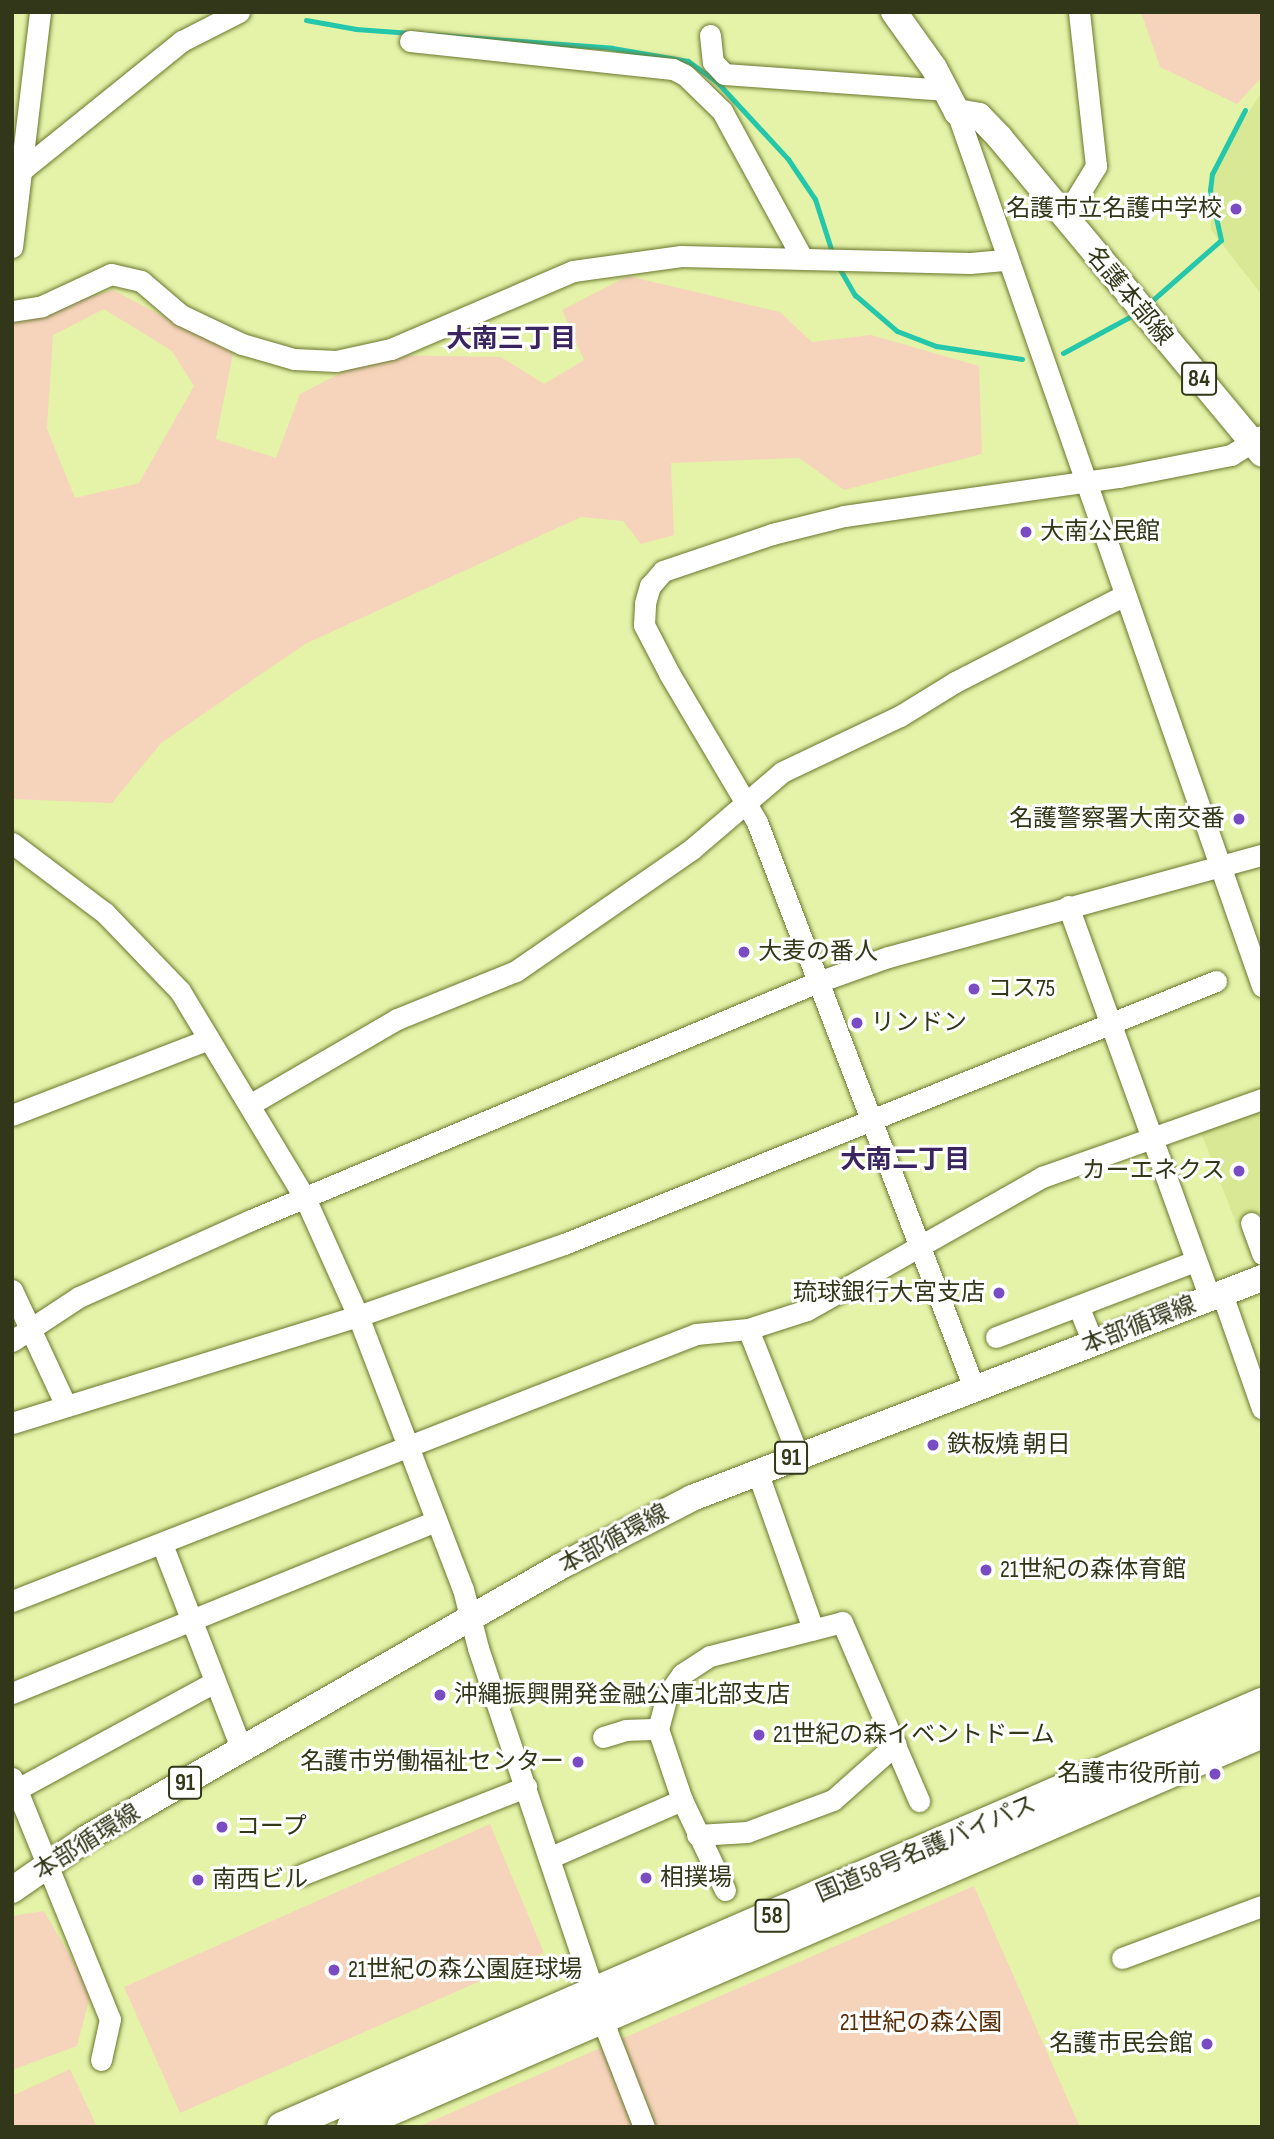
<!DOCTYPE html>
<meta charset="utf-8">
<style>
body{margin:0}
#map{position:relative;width:1274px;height:2139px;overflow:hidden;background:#e4f3a8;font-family:"Sofia Sans Condensed","Noto Sans JP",sans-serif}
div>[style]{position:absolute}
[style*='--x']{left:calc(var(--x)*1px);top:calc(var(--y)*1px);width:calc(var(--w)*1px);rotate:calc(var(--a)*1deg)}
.built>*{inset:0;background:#d8e894}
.green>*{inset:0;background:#f6d4bb}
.stream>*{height:5px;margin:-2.5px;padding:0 2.5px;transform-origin:2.5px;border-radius:2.5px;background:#25c7ab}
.roads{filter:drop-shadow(0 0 2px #6b772e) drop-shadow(0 0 2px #6b772e)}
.minor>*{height:21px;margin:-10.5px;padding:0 10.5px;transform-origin:10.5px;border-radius:10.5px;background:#fff}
.major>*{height:26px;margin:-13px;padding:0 13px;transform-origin:13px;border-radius:13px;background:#fff}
.highway>*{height:30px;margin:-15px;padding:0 15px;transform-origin:15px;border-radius:15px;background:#fff}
.dots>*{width:19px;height:19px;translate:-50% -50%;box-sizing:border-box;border:4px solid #fff;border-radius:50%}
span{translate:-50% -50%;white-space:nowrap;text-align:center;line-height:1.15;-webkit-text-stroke:6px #fff;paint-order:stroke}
.shield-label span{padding:2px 5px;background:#fff;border:2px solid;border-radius:5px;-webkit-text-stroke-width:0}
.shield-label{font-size:23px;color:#313718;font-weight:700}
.poi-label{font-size:24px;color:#313718}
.right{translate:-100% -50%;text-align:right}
.left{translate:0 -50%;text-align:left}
.street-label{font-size:24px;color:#313718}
.park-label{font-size:24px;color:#59300a}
.neighbourhood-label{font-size:26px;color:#3b2560;font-weight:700}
.frame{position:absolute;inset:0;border:14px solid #313718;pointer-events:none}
</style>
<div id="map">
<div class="built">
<div style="clip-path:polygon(1262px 92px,1262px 295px,1211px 230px,1209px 187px,1224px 150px)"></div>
<div style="clip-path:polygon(1262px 1106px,1262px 1212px,1236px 1223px,1200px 1130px)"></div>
</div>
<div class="green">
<div style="clip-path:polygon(1141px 12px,1262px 12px,1262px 77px,1237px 104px,1160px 67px)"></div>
<div style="clip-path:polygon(evenodd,628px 276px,780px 312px,812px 342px,871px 335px,979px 366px,982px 454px,844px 490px,799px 458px,671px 463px,674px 535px,641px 544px,623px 521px,581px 517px,305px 644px,161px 743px,112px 803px,12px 799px,12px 319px,113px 290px,233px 353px,216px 439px,276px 458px,300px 394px,376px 355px,501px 357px,544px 384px,584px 360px,562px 310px,628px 276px,104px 309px,172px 351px,194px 386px,139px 483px,75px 498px,47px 429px,53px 335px,104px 309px)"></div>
<div style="clip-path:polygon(490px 1824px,544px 1953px,180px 2113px,124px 1987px)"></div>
<div style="clip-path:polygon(974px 1886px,1079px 2125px,1075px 2127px,418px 2127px)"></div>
<div style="clip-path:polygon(44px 1911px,91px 1992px,77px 2046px,12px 2070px,12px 1916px)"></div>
<div style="clip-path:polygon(70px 2069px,97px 2127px,12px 2127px,12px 2096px)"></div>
</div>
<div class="stream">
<div style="--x:306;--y:20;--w:51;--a:10.2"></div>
<div style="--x:356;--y:29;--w:257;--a:4.2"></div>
<div style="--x:612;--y:48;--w:77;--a:9.7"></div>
<div style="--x:688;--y:61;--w:34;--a:36"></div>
<div style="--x:716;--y:81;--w:106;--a:47.3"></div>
<div style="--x:788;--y:159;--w:48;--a:56"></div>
<div style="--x:815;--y:199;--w:59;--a:72.2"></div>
<div style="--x:838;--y:266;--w:34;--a:60"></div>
<div style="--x:855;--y:295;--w:55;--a:40.6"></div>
<div style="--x:897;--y:331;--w:42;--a:21"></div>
<div style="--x:936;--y:346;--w:87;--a:8.6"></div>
<div style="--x:1147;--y:305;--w:98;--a:-41.3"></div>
<div style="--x:1221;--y:240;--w:51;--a:-102.4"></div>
<div style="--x:1210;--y:190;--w:16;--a:-83"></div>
<div style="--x:1212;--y:174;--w:72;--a:-62.7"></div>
<div style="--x:1063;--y:353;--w:84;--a:-28.4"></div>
</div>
<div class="roads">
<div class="minor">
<div style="--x:710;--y:35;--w:27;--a:84"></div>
<div style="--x:713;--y:62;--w:16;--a:47"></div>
<div style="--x:724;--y:74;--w:224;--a:4.1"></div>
<div style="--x:410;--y:41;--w:264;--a:6.1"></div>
<div style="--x:673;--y:69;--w:13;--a:27"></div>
<div style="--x:685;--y:75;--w:52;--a:44.2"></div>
<div style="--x:722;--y:111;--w:165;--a:61.4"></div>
<div style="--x:957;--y:112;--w:926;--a:70.76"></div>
<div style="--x:12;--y:178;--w:218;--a:-38.9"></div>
<div style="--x:182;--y:41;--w:64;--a:-27"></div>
<div style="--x:1065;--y:217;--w:60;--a:-58.7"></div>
<div style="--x:1096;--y:166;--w:155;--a:-96.3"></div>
<div style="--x:12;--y:247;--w:237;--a:-83.2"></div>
<div style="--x:12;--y:311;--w:30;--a:-9"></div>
<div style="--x:42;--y:306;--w:76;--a:-24.9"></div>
<div style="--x:111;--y:274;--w:31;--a:13"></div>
<div style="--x:141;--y:281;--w:52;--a:40.4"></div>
<div style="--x:181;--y:315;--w:68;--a:25.4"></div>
<div style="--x:242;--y:344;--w:54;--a:16.1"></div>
<div style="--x:294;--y:359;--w:42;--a:2.7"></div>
<div style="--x:336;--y:361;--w:56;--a:-12.3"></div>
<div style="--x:391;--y:349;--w:198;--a:-23.2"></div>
<div style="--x:573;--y:271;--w:109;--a:-7.9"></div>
<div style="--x:681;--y:256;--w:289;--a:1.4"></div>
<div style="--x:970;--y:263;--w:37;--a:-5"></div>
<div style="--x:12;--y:843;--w:116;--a:37"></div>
<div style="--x:105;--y:913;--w:108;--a:46.1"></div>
<div style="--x:180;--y:991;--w:242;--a:58.9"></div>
<div style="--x:305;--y:1198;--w:129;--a:65.8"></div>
<div style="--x:358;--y:1316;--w:292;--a:69"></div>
<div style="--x:463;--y:1589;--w:61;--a:75.7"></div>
<div style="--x:478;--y:1648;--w:405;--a:71.4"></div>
<div style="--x:607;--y:2032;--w:102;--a:68.7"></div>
<div style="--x:1068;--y:906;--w:417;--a:70.1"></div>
<div style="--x:251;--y:1104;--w:169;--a:-30.2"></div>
<div style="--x:397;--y:1019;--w:128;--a:-22"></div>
<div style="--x:516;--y:971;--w:214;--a:-34.7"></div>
<div style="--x:692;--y:849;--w:118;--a:-40.5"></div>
<div style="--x:782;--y:772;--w:131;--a:-25.4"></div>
<div style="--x:900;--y:716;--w:65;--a:-31.7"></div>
<div style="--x:955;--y:682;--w:191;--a:-27.1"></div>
<div style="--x:12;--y:1115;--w:211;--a:-21.1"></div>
<div style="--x:1251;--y:1223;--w:33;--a:70"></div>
<div style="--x:12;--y:1290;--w:128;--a:65"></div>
<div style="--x:1222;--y:1294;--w:121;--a:70.7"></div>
<div style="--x:1079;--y:1308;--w:38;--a:68"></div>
<div style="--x:748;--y:1329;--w:136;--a:68.4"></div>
<div style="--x:996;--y:1337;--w:213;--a:-20.9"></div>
<div style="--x:12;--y:1341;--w:80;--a:-33.3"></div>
<div style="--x:79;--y:1297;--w:188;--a:-24.1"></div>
<div style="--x:251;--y:1220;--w:612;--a:-22.79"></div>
<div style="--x:815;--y:983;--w:77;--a:-19.6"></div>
<div style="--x:888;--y:957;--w:388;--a:-15.3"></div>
<div style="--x:974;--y:1388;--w:606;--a:-110.98"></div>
<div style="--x:757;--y:822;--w:173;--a:-120.6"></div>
<div style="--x:669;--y:673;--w:54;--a:-117.5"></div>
<div style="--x:644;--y:625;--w:22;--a:-87"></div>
<div style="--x:645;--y:603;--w:18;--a:-74"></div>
<div style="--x:650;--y:586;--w:20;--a:-49"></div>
<div style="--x:663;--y:571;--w:115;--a:-18.7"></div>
<div style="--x:772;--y:534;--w:74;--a:-14"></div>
<div style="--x:844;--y:516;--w:278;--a:-8.1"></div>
<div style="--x:1119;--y:477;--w:114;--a:-11.1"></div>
<div style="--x:1231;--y:455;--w:36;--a:-32"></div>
<div style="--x:12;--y:1423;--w:362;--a:-17.2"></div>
<div style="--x:358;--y:1316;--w:218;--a:-19.3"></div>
<div style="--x:564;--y:1244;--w:703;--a:-21.97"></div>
<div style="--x:757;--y:1471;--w:168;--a:70.5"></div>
<div style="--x:162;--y:1544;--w:221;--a:68.8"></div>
<div style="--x:12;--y:1601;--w:734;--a:-21.32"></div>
<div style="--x:696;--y:1334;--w:52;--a:-5.5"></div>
<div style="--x:748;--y:1329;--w:62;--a:-17.9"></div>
<div style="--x:807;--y:1310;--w:270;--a:-29.5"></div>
<div style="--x:1042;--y:1177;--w:233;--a:-19.5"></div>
<div style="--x:12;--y:1693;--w:458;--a:-22.1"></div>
<div style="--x:603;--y:1737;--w:24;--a:-17"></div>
<div style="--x:626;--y:1730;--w:32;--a:-2"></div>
<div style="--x:12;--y:1778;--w:260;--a:67.9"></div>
<div style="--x:110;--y:2019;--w:42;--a:102.4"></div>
<div style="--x:12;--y:1792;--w:231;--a:-28.5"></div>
<div style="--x:697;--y:1835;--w:50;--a:-3.4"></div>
<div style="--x:747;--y:1832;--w:92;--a:-20.4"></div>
<div style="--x:833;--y:1800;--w:84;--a:-41.6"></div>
<div style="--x:551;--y:1857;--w:143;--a:-23.5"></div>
<div style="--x:301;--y:1875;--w:242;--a:-21.4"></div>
<div style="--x:725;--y:1890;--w:100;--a:-115.5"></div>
<div style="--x:682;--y:1800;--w:75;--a:-108.7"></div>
<div style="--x:658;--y:1729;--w:35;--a:-75"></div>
<div style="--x:667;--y:1695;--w:26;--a:-54"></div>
<div style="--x:682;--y:1674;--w:33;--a:-33"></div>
<div style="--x:710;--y:1656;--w:136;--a:-14.4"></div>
<div style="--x:842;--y:1622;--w:195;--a:66.7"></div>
<div style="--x:1122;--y:1958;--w:149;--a:-20.4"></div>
</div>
<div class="major">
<div style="--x:894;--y:12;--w:69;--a:54.5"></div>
<div style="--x:934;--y:68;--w:50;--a:62.4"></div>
<div style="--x:957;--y:112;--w:22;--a:10"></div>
<div style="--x:979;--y:116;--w:30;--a:46"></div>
<div style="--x:1000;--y:138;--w:410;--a:50.3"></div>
<div style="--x:12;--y:1890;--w:91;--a:-34.7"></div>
<div style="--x:87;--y:1838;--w:546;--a:-29.85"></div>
<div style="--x:561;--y:1566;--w:148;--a:-27.4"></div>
<div style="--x:692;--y:1498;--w:611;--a:-21.1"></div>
</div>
<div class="highway">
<div style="--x:282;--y:2127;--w:1068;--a:-23.4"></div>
<div style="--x:352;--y:2127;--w:992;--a:-23.41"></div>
</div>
</div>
<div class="dots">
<div style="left:1236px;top:209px;background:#7a4cc4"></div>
<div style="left:1026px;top:532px;background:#7a4cc4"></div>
<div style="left:1239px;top:819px;background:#7a4cc4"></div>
<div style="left:744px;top:952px;background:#7a4cc4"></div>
<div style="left:974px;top:989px;background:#7a4cc4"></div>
<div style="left:857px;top:1023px;background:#7a4cc4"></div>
<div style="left:1239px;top:1171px;background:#7a4cc4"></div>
<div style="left:999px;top:1293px;background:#7a4cc4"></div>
<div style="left:933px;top:1445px;background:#7a4cc4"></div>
<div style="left:986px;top:1570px;background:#7a4cc4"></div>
<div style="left:440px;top:1695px;background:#7a4cc4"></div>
<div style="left:759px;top:1735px;background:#7a4cc4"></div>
<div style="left:578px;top:1762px;background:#7a4cc4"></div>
<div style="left:1215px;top:1774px;background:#7a4cc4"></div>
<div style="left:222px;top:1827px;background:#7a4cc4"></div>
<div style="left:646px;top:1878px;background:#7a4cc4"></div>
<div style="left:198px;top:1880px;background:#7a4cc4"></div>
<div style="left:334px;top:1970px;background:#7a4cc4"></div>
<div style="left:1207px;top:2044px;background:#7a4cc4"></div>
</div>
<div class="shield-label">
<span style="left:1199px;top:379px">84</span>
<span style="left:791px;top:1458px">91</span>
<span style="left:185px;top:1783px">91</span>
<span style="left:772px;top:1916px">58</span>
</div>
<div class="poi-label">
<span class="right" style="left:1222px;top:209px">名護市立名護中学校</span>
<span class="left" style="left:1040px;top:532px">大南公民館</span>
<span class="right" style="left:1225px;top:819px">名護警察署大南交番</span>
<span class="left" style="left:758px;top:952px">大麦の番人</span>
<span class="left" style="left:988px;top:989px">コス75</span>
<span class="left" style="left:871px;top:1023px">リンドン</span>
<span class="right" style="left:1225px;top:1171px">カーエネクス</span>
<span class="right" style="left:985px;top:1293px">琉球銀行大宮支店</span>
<span class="left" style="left:947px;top:1445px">鉄板燒 朝日</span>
<span class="left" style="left:1000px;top:1570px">21世紀の森体育館</span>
<span class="left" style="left:454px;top:1695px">沖縄振興開発金融公庫北部支店</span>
<span class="left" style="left:773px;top:1735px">21世紀の森イベントドーム</span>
<span class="right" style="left:564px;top:1762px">名護市労働福祉センター</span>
<span class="right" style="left:1201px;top:1774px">名護市役所前</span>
<span class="left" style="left:236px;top:1827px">コープ</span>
<span class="left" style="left:660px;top:1878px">相撲場</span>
<span class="left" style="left:212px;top:1880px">南西ビル</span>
<span class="left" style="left:348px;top:1970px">21世紀の森公園庭球場</span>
<span class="right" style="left:1193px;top:2044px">名護市民会館</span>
</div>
<div class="street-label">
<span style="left:1129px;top:296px;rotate:50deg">名護本部線</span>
<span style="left:1139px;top:1325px;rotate:-21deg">本部循環線</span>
<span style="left:614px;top:1539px;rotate:-28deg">本部循環線</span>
<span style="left:87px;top:1842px;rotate:-32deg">本部循環線</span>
<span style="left:926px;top:1849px;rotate:-23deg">国道58号名護バイパス</span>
</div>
<div class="park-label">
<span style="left:921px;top:2023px">21世紀の森公園</span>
</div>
<div class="neighbourhood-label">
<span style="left:511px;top:340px">大南三丁目</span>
<span style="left:905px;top:1161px">大南二丁目</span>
</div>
<div class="frame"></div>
</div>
